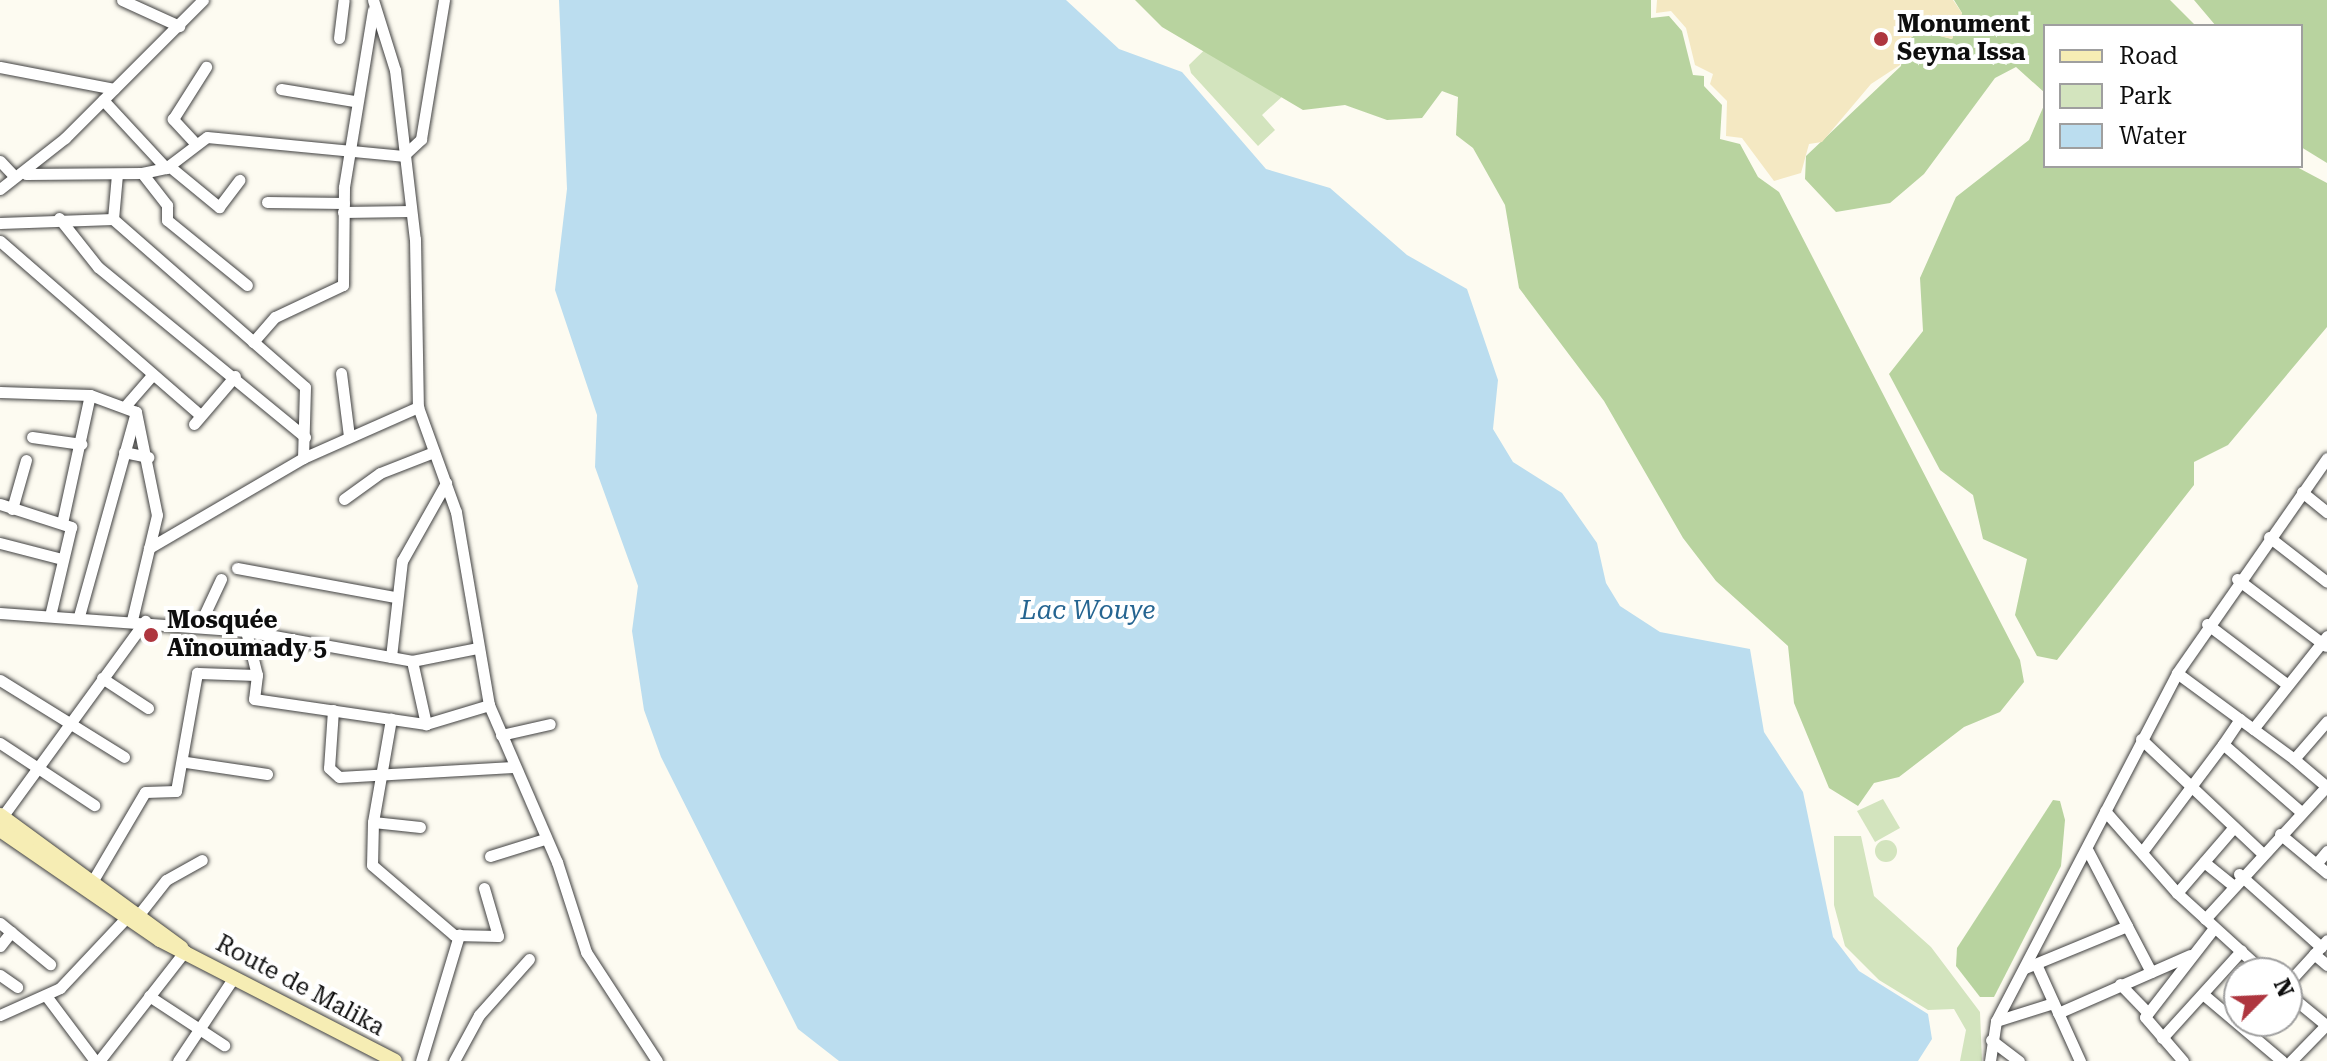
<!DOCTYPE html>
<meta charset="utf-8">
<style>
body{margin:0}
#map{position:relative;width:2327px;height:1061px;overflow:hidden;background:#fdfbf1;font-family:"Roboto Serif",serif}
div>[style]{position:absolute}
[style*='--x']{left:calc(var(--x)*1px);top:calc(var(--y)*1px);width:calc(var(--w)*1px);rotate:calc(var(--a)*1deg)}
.green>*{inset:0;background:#d3e4be}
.round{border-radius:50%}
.forest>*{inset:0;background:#b8d39f}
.sand>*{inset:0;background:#f4e8c2}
.water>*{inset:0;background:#bbddef}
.roads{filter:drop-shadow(0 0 2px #414141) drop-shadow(0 0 2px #414141)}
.minor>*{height:11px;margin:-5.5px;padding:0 5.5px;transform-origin:5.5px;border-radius:5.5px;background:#fff}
.secondary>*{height:14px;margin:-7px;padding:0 7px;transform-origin:7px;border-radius:7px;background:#f6edb4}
.dots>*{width:22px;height:22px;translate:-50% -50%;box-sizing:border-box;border:4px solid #fff;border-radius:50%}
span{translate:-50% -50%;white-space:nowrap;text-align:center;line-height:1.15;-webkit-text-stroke:8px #fff;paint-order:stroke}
.poi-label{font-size:24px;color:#0e0e0e;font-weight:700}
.left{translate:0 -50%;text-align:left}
.street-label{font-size:24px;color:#0e0e0e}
.water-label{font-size:26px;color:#266591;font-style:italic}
.legend{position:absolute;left:2043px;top:24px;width:260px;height:144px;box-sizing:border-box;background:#fff;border:2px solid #9f9f9f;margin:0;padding:10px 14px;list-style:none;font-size:24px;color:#0e0e0e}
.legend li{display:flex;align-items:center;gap:16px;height:40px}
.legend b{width:40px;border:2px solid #9f9f9f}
.north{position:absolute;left:2223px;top:957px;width:80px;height:80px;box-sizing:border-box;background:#fff;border:2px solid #9f9f9f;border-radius:50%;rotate:66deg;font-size:22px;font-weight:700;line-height:32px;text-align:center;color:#0e0e0e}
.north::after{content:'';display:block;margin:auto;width:28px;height:36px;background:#ae363f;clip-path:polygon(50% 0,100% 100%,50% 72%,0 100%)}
</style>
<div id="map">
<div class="green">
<div style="clip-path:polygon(1228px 27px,1285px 94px,1262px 115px,1275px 130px,1258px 146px,1191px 73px,1189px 65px)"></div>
<div style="clip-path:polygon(1883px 799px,1900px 828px,1875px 842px,1857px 811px)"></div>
<div style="clip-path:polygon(1834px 836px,1861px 836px,1874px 896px,1931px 947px,1980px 1012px,1982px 1061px,1960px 1061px,1966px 1030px,1954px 1009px,1928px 1010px,1879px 980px,1845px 946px,1834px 905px)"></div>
<div class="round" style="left:1875px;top:840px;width:22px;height:22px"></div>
</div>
<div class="forest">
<div style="clip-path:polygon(1135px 0,1651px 0,1651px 18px,1669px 16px,1682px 31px,1693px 75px,1704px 76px,1704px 86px,1722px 105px,1720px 139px,1740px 144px,1758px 177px,1779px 192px,2020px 660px,2024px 682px,2000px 712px,1964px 727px,1899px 777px,1874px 783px,1858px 806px,1829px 788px,1794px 703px,1788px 646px,1716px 581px,1683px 538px,1604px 401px,1519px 288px,1505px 205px,1473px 148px,1456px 135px,1458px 97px,1442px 91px,1422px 118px,1387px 120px,1345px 105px,1303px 110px,1162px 27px)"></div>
<div style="clip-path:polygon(1954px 0,2170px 0,2196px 26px,2045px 26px,2045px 93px,2016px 67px,1995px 78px,1924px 174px,1890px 203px,1836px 212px,1805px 179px,1806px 156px,1901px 66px,1904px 43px,1920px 31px,1952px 39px,1962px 13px)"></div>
<div style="clip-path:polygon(2194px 0,2327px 0,2327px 163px,2301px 147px,2301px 26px,2216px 26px)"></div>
<div style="clip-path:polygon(2045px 103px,2045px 166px,2295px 166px,2327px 183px,2327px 327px,2228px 445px,2194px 462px,2194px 485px,2057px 660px,2037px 656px,2015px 615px,2027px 559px,1983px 539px,1973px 495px,1940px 470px,1889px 374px,1923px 331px,1920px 278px,1956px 197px,2029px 140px)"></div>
<div style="clip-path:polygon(2053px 800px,2060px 801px,2065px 820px,2061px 866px,1994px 997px,1980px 997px,1956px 966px,1957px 948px)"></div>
</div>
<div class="sand">
<div style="clip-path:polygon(1657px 0,1953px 0,1962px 13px,1952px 39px,1920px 31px,1901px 44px,1900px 65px,1871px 84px,1822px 142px,1809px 144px,1801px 173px,1774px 181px,1742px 138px,1726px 136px,1727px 101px,1710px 84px,1713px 74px,1695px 65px,1686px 28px,1671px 11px,1656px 13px)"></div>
</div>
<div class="water">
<div style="clip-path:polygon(559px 0,1066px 0,1119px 49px,1182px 72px,1266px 169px,1330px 188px,1407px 255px,1467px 289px,1498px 380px,1493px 429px,1513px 462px,1562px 493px,1597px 543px,1606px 583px,1620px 606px,1660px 632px,1750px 649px,1764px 732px,1803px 792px,1833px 937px,1859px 971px,1928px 1014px,1932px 1039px,1918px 1061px,839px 1061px,798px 1029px,661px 757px,644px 710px,632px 631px,638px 586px,595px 467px,597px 415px,555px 290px,567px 189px)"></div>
</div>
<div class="roads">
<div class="minor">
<div style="--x:122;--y:0;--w:63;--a:24.5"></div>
<div style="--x:373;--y:0;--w:73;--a:72.6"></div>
<div style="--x:395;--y:70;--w:170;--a:83.3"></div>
<div style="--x:415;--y:239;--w:168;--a:89"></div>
<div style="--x:418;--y:407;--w:112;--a:70.1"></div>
<div style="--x:456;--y:512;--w:196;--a:80.3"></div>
<div style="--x:489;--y:705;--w:171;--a:66.6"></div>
<div style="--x:557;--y:862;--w:95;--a:72.1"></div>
<div style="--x:586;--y:952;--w:130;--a:56.9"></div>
<div style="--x:339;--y:38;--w:38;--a:-83"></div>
<div style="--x:0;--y:67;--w:116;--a:10.9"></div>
<div style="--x:281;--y:89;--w:74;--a:9.3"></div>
<div style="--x:103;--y:100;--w:93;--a:47.2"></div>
<div style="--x:195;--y:143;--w:33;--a:-133"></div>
<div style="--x:173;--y:119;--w:62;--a:-57.6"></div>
<div style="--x:0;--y:161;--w:21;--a:47"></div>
<div style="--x:169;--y:166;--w:65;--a:39.4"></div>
<div style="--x:219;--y:207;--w:34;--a:-53"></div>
<div style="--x:142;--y:173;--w:41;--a:52"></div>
<div style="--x:167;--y:205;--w:15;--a:90"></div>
<div style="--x:167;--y:220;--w:103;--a:39.1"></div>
<div style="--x:26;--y:174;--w:116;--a:-0.5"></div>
<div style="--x:142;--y:173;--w:25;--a:-12"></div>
<div style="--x:166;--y:168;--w:51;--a:-37.1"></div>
<div style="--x:207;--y:137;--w:197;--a:5.5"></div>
<div style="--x:403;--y:156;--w:25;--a:-43"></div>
<div style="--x:421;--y:139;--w:141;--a:-80.6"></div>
<div style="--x:0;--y:189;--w:83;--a:-38.1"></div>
<div style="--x:65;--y:138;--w:195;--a:-45"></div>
<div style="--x:267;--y:202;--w:77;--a:0.7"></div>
<div style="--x:343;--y:212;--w:68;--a:-0.8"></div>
<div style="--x:59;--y:218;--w:63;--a:51.5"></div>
<div style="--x:98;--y:267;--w:268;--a:39.4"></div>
<div style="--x:113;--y:219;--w:45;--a:-84.9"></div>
<div style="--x:0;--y:223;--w:113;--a:-2"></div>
<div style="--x:113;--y:219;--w:255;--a:41.2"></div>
<div style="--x:305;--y:387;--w:71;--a:91.6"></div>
<div style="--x:0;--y:241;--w:265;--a:41"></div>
<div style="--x:253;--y:342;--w:33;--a:-49"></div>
<div style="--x:275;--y:317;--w:75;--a:-25.2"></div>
<div style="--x:343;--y:285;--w:98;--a:-89.4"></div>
<div style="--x:344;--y:187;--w:179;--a:-80.7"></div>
<div style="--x:341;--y:373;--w:64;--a:82.8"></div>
<div style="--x:0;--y:392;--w:90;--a:1.9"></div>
<div style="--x:90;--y:395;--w:49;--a:20.3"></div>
<div style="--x:136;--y:412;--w:105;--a:78.5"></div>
<div style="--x:157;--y:515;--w:108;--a:103.4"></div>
<div style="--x:127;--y:404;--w:38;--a:-49"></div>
<div style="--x:194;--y:424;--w:63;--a:-49.5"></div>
<div style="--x:32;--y:437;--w:50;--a:8"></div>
<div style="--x:124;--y:452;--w:25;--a:12"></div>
<div style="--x:2302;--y:492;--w:32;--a:39"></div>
<div style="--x:344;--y:499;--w:44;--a:-35.8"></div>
<div style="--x:380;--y:473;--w:58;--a:-21.3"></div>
<div style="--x:0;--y:504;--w:75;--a:17.9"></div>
<div style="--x:71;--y:527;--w:91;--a:103.3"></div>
<div style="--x:12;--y:509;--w:51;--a:-74.1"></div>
<div style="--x:62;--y:523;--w:131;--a:-77.7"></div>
<div style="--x:2269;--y:537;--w:73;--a:37.8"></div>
<div style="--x:0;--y:543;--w:64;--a:14.5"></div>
<div style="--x:149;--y:548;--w:178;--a:-30.3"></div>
<div style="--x:303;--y:458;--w:126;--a:-23.9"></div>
<div style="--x:237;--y:568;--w:161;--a:10.4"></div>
<div style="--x:2237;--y:579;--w:111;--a:37"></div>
<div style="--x:0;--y:613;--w:247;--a:4.2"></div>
<div style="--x:246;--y:631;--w:169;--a:10.2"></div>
<div style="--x:412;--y:661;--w:66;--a:-11.3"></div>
<div style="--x:79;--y:616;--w:212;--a:-74.4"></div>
<div style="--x:2207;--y:624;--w:101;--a:37"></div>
<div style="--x:199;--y:626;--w:52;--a:-64.9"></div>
<div style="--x:246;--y:631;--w:45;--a:76"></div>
<div style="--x:257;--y:675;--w:24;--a:97"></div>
<div style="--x:254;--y:699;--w:174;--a:8.3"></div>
<div style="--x:426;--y:724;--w:66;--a:-16.8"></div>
<div style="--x:391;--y:657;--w:97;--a:-83.5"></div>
<div style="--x:402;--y:561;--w:90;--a:-60.6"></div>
<div style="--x:412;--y:661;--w:65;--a:77.5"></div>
<div style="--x:2177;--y:673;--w:145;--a:36.3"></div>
<div style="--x:102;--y:678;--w:55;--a:33.1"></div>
<div style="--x:0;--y:680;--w:146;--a:31.8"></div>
<div style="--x:333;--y:710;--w:58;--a:93.9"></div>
<div style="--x:329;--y:768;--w:13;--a:42"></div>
<div style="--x:339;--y:777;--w:174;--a:-3.3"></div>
<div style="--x:2240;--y:719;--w:30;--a:124"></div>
<div style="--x:2223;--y:744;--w:103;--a:41.1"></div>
<div style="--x:2253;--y:729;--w:119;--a:-51.5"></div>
<div style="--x:501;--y:735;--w:50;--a:-12.7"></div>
<div style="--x:2141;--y:739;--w:165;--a:43.3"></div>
<div style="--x:0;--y:743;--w:113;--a:33.4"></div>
<div style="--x:186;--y:762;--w:82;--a:8.4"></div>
<div style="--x:2327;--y:787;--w:43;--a:-139.7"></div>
<div style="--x:2294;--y:759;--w:50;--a:-49"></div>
<div style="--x:2105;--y:811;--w:109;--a:48.7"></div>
<div style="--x:2177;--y:893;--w:119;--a:42.3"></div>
<div style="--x:2;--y:817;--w:243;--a:-53.9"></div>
<div style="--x:373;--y:822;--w:105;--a:-80.1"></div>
<div style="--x:420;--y:827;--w:47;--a:-173.9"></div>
<div style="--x:373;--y:822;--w:43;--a:91.3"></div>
<div style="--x:372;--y:865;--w:108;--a:40.5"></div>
<div style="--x:454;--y:935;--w:44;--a:1.3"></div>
<div style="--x:498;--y:936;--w:50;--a:-106.3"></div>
<div style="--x:2280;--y:834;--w:61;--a:39.7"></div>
<div style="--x:2088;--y:851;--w:85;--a:62.5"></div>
<div style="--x:2142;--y:852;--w:135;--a:-53.1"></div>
<div style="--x:490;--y:856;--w:58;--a:-17.2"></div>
<div style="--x:2204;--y:862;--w:35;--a:39"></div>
<div style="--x:2316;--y:864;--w:17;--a:-50"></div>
<div style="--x:2239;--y:874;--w:110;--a:41.7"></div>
<div style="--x:92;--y:882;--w:104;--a:-59.5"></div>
<div style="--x:145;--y:792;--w:31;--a:-2"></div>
<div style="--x:176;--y:791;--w:120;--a:-79.9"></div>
<div style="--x:197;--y:673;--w:60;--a:1.9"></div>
<div style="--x:2177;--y:893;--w:87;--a:-49.2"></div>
<div style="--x:140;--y:913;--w:42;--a:-51.8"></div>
<div style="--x:166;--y:880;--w:41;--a:-29.1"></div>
<div style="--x:2205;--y:919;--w:180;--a:-47.5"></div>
<div style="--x:0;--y:923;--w:65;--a:39.4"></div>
<div style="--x:0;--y:946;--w:18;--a:-52"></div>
<div style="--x:2314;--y:954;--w:17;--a:40"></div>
<div style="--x:2036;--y:964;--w:107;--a:65.6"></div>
<div style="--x:2025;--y:968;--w:110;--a:-22.4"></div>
<div style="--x:2127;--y:926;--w:52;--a:62.4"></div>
<div style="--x:0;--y:975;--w:21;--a:35"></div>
<div style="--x:2120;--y:984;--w:40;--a:46"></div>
<div style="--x:2287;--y:984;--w:59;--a:-47.7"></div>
<div style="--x:2287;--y:993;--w:52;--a:39.5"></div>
<div style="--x:2204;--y:995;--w:102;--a:40.2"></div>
<div style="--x:149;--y:996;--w:90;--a:33.2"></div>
<div style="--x:47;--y:997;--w:80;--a:53.1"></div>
<div style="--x:2058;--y:1013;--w:144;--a:-23.7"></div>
<div style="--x:0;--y:1015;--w:66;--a:-24.2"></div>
<div style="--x:60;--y:988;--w:96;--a:-46.7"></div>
<div style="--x:1996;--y:1021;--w:60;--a:-17.5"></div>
<div style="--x:2162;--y:1038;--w:118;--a:-47.8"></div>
<div style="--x:1991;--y:1040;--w:35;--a:37"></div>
<div style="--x:99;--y:1061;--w:140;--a:-52"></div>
<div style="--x:178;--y:1061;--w:101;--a:-56.3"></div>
<div style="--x:421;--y:1061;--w:132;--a:-73.2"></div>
<div style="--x:454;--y:1061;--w:52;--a:-61.5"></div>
<div style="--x:479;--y:1015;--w:75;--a:-48.2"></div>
<div style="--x:1990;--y:1061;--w:40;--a:-81.5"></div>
<div style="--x:1996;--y:1021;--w:392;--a:-62.5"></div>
<div style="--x:2177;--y:673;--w:262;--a:-55.1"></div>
<div style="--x:2183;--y:1061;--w:58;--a:-130.8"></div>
<div style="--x:2145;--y:1017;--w:113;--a:-52.2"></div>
<div style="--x:2291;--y:1061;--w:52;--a:-45.8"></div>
</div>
<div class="secondary">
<div style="--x:0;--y:815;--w:225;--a:36.2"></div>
<div style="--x:0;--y:830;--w:194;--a:34.5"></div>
<div style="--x:160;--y:940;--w:264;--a:27.2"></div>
</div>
</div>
<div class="dots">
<div style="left:1881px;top:39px;background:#ae363f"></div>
<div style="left:151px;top:635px;background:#ae363f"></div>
</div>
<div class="poi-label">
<span class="left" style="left:1897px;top:39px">Monument<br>Seyna Issa</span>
<span class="left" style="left:167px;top:635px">Mosquée<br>Aïnoumady 5</span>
</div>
<div class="street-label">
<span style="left:300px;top:986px;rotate:28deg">Route de Malika</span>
</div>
<div class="water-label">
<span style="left:1088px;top:611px">Lac Wouye</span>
</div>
<ul class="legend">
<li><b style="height:10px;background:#f6edb4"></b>Road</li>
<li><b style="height:22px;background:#d3e4be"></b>Park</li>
<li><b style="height:22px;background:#bbddef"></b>Water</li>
</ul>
<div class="north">N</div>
</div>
